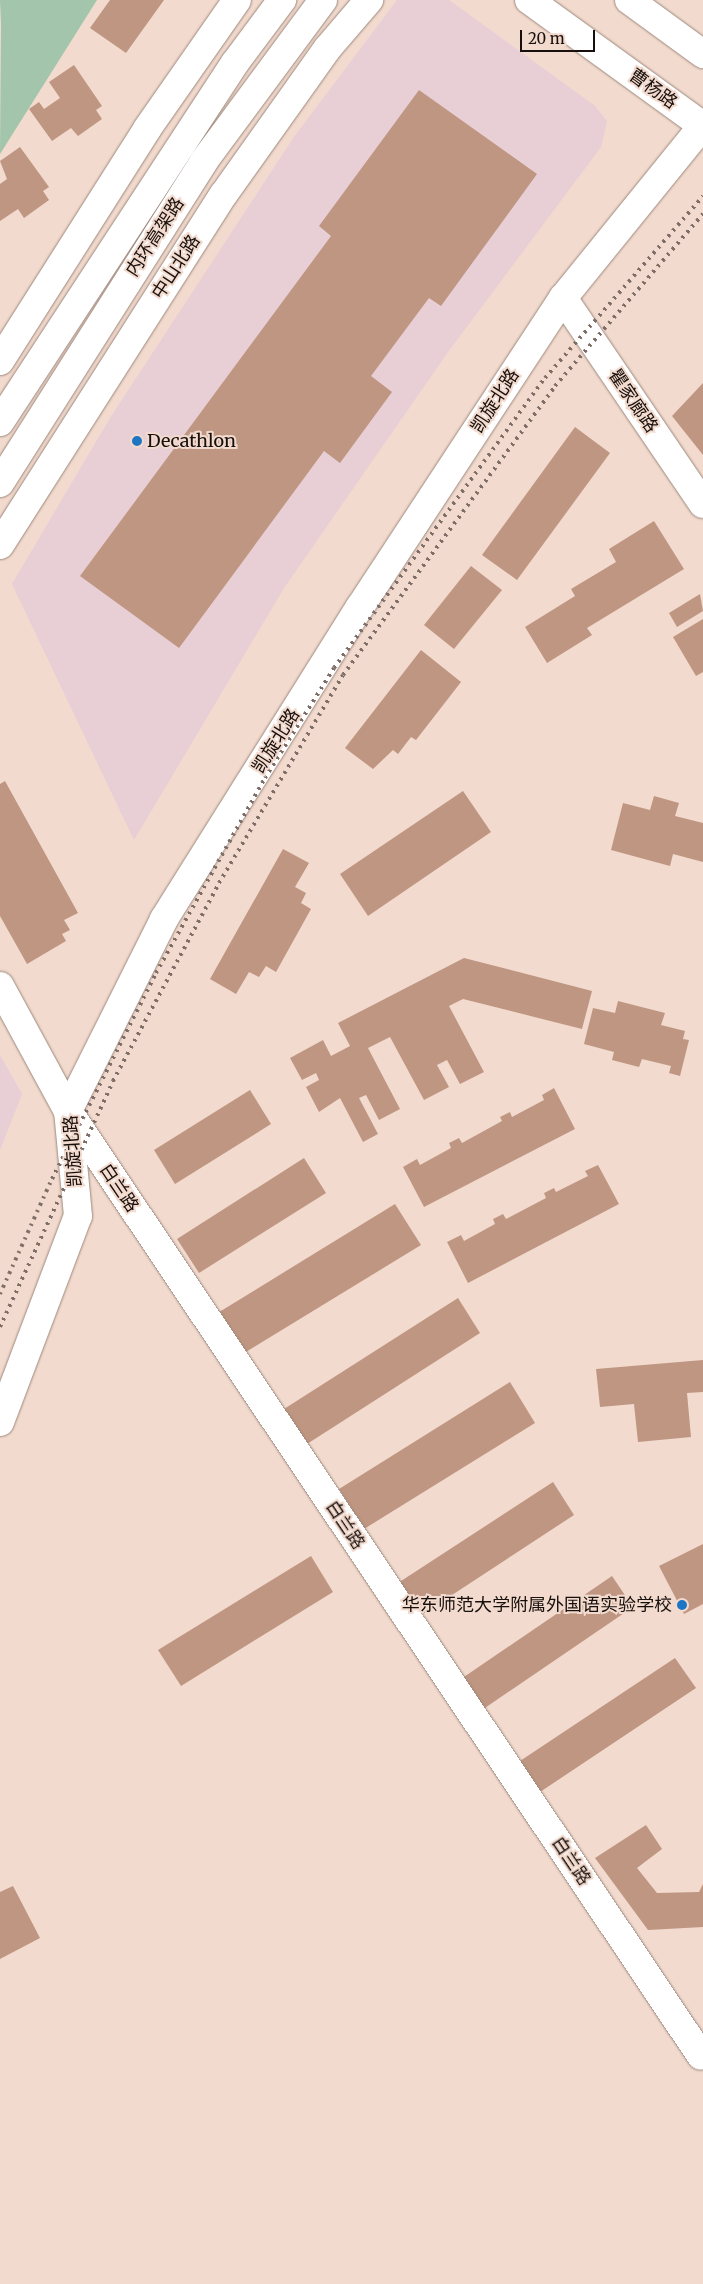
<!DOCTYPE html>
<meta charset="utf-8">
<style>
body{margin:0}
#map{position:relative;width:703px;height:2284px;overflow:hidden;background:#f2dace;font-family:Merriweather,"Noto Sans SC",serif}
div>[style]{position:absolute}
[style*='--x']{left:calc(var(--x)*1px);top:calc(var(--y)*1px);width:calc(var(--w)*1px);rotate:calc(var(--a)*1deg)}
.commercial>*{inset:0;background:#e8ced5}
.green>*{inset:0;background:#a3c5ab}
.building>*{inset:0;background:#bf9681}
.roads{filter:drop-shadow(0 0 1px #9d887d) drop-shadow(0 0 1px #9d887d)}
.minor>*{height:28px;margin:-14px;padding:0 14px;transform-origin:14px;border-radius:14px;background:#fff}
.primary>*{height:28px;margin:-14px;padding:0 14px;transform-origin:14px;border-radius:14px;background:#fff}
.trunk>*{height:28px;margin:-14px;padding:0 14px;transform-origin:14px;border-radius:14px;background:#fff}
.rail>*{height:4px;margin-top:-2px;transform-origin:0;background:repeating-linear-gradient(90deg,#7e6e67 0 2.5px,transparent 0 7.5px)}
.dots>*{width:14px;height:14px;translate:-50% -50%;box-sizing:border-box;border:2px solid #f2dace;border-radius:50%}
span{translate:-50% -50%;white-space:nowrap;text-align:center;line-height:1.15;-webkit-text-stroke:4px #f2dace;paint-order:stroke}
.street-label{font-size:18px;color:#170f0b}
.poi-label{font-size:18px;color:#170f0b}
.left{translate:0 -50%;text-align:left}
.right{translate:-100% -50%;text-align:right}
.scale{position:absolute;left:520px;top:30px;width:75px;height:22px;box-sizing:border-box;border:2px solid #170f0b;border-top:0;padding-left:6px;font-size:15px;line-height:18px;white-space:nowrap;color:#170f0b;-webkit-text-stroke:4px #f2dace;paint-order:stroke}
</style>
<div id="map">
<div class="commercial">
<div style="clip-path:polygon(397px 0,449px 0,595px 106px,607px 121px,601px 147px,448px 352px,284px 588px,134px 840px,12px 584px,110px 418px,294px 137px)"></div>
<div style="clip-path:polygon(0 1055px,22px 1094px,0 1150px)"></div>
</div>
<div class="green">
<div style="clip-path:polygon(0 0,97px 0,0 154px,1px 24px)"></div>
</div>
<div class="building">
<div style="clip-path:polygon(110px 0,164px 0,126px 53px,90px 28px)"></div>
<div style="clip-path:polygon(74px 65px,102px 106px,96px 110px,102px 119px,78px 136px,71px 128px,52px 141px,29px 109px,39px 102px,44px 109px,60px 98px,49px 82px)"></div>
<div style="clip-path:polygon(419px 90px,537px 174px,441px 306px,429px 298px,371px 376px,392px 392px,340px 463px,324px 451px,179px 648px,80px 576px,331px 236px,319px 226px)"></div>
<div style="clip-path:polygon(20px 147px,49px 187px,43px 191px,49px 200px,24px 218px,18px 209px,0 221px,0 184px,7px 179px,0 161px)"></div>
<div style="clip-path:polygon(703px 383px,703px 455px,672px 416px)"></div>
<div style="clip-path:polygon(575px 427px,610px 453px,517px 580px,482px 555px)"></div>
<div style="clip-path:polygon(654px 521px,684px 569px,587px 628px,592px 635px,547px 663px,525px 627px,575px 596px,571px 589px,616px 562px,609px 549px)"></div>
<div style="clip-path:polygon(471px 566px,502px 590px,454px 649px,424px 625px)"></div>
<div style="clip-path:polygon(700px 594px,703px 611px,677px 627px,669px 613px)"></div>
<div style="clip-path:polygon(703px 619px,703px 672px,696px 676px,673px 637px)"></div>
<div style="clip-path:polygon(421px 650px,461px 682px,416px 740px,411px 737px,398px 754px,393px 750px,373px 769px,345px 748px)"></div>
<div style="clip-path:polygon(5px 781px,78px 913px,64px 920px,70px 930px,62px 934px,66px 941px,27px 964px,0 916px,0 784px)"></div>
<div style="clip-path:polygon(463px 791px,491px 832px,368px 916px,340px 874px)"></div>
<div style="clip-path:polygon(654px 796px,679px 803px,675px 816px,703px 823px,703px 862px,673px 854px,670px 866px,611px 850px,623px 803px,650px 810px)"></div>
<div style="clip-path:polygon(283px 849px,309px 863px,295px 887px,306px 893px,301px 903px,311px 909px,276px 972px,266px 966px,259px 977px,249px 972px,236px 994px,210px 979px)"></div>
<div style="clip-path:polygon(464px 958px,592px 991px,582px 1029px,463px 999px,449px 1006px,484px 1072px,460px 1084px,447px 1060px,437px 1065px,449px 1087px,424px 1100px,390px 1037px,368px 1048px,400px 1109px,379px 1120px,366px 1095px,359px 1098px,378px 1134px,363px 1142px,340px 1098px,319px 1112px,306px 1087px,319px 1080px,316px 1073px,302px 1080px,290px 1058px,323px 1040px,331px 1056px,350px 1046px,338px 1023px)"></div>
<div style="clip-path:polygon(618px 1001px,665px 1013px,661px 1025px,685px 1031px,683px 1039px,689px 1040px,680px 1076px,669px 1073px,671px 1066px,642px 1059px,639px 1067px,612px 1060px,614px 1052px,584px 1044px,593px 1008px,615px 1013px)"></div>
<div style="clip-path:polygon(554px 1088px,575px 1129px,424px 1207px,403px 1167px,417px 1159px,420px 1165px,451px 1148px,449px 1143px,459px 1138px,462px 1143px,502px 1121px,500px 1117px,510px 1112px,512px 1117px,544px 1100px,542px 1095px)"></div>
<div style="clip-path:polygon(250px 1090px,271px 1124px,175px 1184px,154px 1150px)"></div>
<div style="clip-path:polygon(304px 1158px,326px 1193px,199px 1273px,177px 1239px)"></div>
<div style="clip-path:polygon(598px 1165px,619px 1204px,468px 1283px,447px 1242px,461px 1235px,464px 1241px,495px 1224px,493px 1219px,503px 1214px,506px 1219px,546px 1198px,544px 1193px,554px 1188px,556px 1192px,588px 1176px,585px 1171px)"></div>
<div style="clip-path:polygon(395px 1204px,421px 1245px,241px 1355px,216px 1314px)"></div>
<div style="clip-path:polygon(458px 1298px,480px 1333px,307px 1444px,284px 1409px)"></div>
<div style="clip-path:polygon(703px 1360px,703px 1392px,687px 1393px,691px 1437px,638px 1442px,634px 1404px,600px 1407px,596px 1369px)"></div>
<div style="clip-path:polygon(510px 1382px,535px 1423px,364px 1529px,339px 1489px)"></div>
<div style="clip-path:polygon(553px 1482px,574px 1515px,420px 1616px,398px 1583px)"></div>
<div style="clip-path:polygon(703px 1544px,703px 1604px,684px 1614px,659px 1566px)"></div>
<div style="clip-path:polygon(311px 1556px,333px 1592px,181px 1686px,158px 1650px)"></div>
<div style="clip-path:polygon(612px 1576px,633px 1607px,479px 1712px,458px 1681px)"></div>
<div style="clip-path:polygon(675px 1658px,696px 1688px,537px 1794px,517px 1763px)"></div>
<div style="clip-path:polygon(646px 1825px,662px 1849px,637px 1868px,657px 1893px,699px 1892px,703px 1884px,703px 1927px,648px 1930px,595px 1858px)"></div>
<div style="clip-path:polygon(13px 1886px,40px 1938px,0 1959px,0 1892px)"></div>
</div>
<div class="roads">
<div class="minor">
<div style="--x:563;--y:298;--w:249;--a:55.8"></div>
<div style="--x:0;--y:986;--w:142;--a:61.5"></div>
<div style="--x:68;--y:1111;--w:1137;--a:56.18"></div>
<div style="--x:0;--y:1422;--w:220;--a:-69.3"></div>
<div style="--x:78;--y:1216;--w:105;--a:-95.4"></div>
<div style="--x:68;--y:1111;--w:215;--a:-63.4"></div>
<div style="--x:164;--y:919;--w:368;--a:-57.9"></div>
<div style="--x:360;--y:607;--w:370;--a:-56.7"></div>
<div style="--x:563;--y:298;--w:223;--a:-51"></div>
</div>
<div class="primary">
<div style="--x:529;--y:0;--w:215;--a:35.9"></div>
<div style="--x:629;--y:0;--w:92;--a:36.1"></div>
<div style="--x:0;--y:361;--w:275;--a:-57.6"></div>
<div style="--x:147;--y:129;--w:157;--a:-55.1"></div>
<div style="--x:0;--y:545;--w:416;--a:-57.5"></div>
<div style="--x:224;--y:194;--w:178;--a:-54.6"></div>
<div style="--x:327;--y:49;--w:65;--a:-49.4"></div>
</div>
<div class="trunk">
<div style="--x:0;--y:422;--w:429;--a:-56.8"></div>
<div style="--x:235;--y:63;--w:79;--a:-53.3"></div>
<div style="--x:0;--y:483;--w:381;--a:-57.6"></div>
<div style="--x:204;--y:161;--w:200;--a:-53.5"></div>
</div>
</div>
<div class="rail">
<div style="--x:0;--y:1294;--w:126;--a:-65.7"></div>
<div style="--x:52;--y:1179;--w:231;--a:-63.2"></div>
<div style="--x:156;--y:973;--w:223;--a:-60.8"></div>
<div style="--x:265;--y:778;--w:130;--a:-57.9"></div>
<div style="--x:334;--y:668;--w:359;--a:-54"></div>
<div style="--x:545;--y:378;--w:241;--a:-49"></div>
<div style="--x:0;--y:1327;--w:271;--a:-65.3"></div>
<div style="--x:113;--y:1081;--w:225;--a:-61.8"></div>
<div style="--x:219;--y:883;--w:242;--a:-59.2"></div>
<div style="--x:343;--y:675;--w:358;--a:-53.7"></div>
<div style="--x:555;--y:386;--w:227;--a:-49.3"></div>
</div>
<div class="dots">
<div style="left:137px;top:441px;background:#1d76c4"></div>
<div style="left:682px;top:1605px;background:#1d76c4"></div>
</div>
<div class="street-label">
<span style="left:653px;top:89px;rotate:36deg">曹杨路</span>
<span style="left:155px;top:237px;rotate:-57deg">内环高架路</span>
<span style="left:176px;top:267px;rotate:-57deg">中山北路</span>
<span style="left:495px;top:401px;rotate:-57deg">凯旋北路</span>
<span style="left:633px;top:401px;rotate:56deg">瞿家廊路</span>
<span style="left:276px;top:741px;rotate:-58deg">凯旋北路</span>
<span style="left:73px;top:1151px;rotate:-94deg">凯旋北路</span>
<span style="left:119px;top:1188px;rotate:56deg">白兰路</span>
<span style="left:345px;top:1525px;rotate:56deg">白兰路</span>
<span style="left:571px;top:1861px;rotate:56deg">白兰路</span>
</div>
<div class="poi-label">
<span class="left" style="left:147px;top:441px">Decathlon</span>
<span class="right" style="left:672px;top:1605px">华东师范大学附属外国语实验学校</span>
</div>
<div class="scale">20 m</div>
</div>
